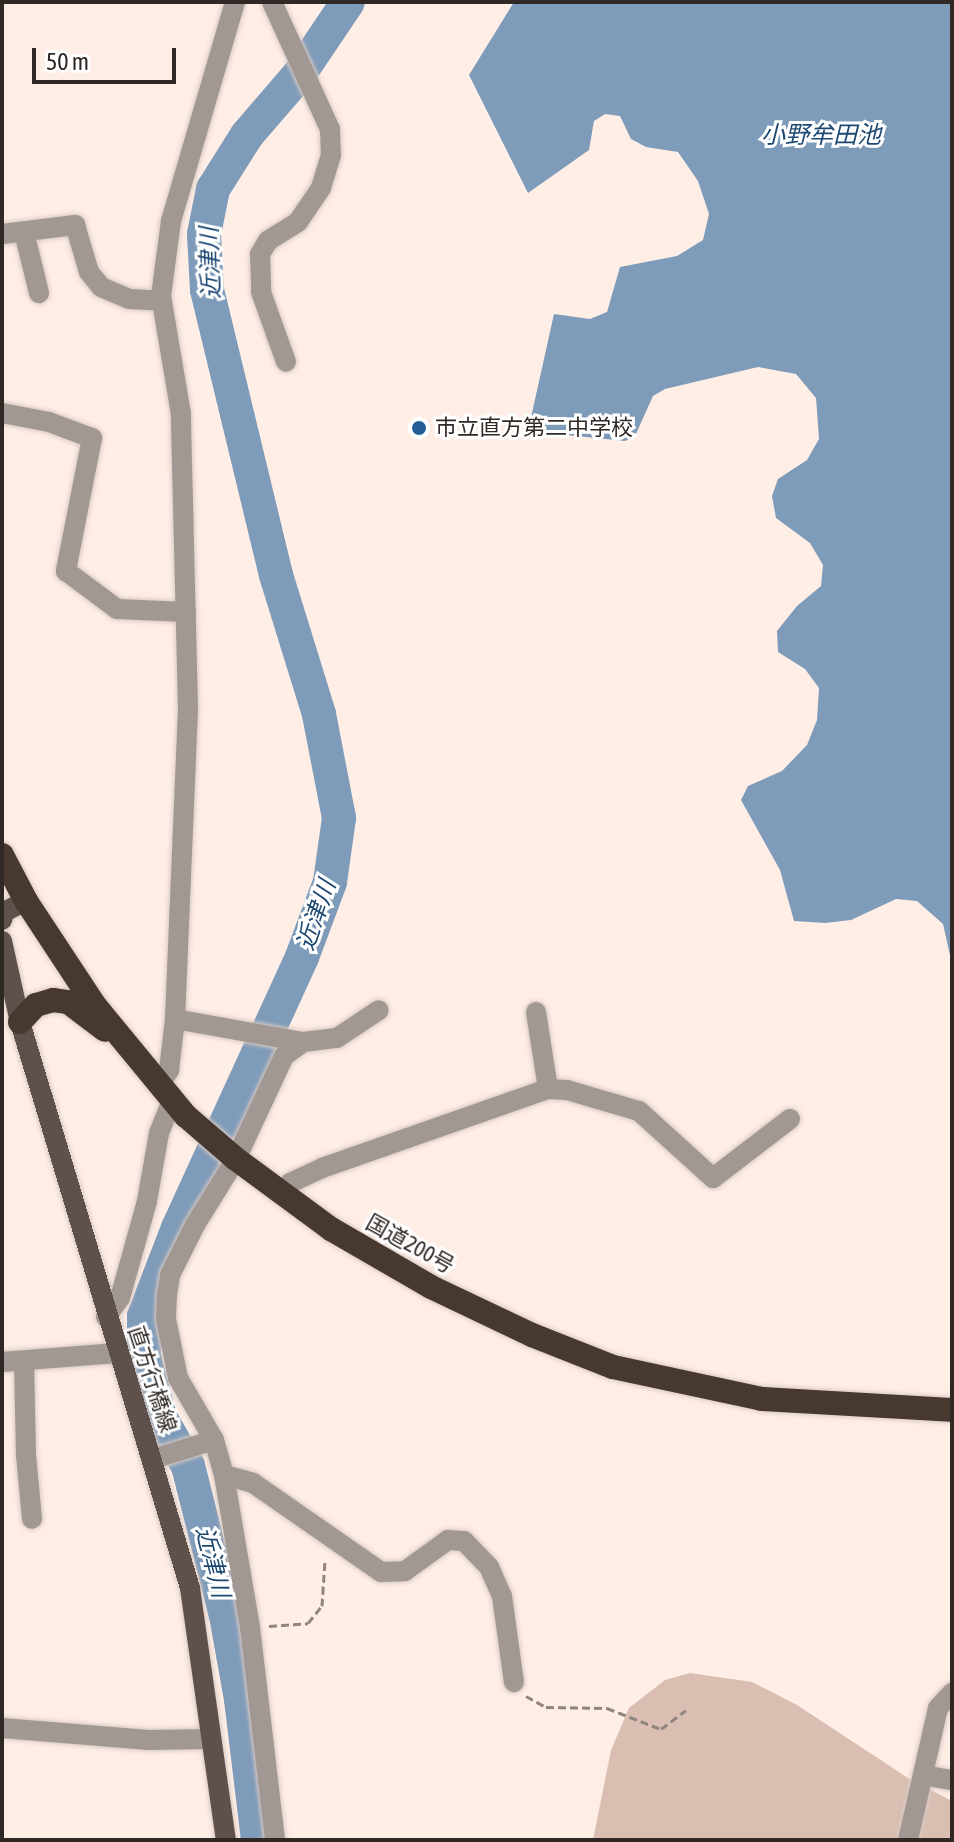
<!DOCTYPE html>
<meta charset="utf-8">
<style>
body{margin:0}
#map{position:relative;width:954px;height:1842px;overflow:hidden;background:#feeee6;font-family:"Asap Condensed","Noto Sans JP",sans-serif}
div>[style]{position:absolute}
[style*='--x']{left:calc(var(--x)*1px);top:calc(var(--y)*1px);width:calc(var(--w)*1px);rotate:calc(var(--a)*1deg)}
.green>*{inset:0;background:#d9beb1}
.water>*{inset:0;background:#7e9bb9}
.river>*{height:34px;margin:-17px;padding:0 17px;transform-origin:17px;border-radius:17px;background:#7e9bb9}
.path>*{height:3px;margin-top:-1.5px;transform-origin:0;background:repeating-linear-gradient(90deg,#918580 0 8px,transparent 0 12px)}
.roads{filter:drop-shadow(0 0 2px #d9cac3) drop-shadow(0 0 2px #d9cac3)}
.minor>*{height:20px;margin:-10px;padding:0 10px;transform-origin:10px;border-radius:10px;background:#a19894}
.major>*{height:20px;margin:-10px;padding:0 10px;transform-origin:10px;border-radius:10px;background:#5e504a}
.highway>*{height:24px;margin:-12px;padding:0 12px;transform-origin:12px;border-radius:12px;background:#473830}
.dots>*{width:22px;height:22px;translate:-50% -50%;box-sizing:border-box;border:4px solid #fff;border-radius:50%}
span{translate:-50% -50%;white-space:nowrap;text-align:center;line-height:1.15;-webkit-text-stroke:6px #fff;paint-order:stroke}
.poi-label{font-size:22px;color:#2f2824}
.left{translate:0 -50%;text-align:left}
.street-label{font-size:22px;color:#2f2824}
.water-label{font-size:24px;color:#1c4872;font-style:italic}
.frame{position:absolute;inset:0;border:4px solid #2f2824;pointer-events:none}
.scale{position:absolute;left:32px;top:48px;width:144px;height:36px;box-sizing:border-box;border:4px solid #2f2824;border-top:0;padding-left:10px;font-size:24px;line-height:28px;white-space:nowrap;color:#2f2824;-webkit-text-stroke:6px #fff;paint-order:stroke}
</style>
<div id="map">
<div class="green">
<div style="clip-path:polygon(690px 1673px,752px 1682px,797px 1705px,908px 1778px,952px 1801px,952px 1840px,593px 1840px,611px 1750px,629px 1708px,665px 1680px)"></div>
</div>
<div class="water">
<div style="clip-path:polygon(514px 2px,952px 2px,952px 964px,943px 924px,917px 901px,896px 899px,851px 920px,825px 923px,794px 921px,780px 870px,741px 800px,748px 786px,782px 771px,807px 745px,817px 720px,819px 688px,805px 669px,778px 652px,777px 631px,797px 606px,821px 586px,823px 565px,810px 543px,776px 518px,772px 496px,778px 479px,807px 460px,819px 439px,816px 398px,796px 374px,758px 367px,665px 389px,653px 396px,635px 436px,625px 441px,528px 431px,554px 314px,590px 319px,607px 312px,620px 267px,677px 256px,703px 240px,709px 214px,698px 181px,678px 152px,646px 147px,631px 139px,620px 116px,605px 114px,594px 121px,589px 150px,528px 193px,469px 75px)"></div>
</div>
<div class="river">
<div style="--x:258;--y:1840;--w:142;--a:-96.9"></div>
<div style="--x:241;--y:1699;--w:84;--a:-100.2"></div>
<div style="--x:226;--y:1616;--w:155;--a:-104.2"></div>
<div style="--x:188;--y:1466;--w:56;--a:-119.7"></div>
<div style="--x:160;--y:1417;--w:63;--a:-104.7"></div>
<div style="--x:144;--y:1356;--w:40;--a:-90"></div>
<div style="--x:144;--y:1316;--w:94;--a:-68.9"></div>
<div style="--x:178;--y:1228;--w:298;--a:-65.4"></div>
<div style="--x:302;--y:957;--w:80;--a:-69.5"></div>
<div style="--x:330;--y:882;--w:65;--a:-82"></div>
<div style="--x:339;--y:818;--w:106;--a:-100.9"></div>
<div style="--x:319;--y:714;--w:145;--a:-107.2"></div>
<div style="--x:276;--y:575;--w:293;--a:-103.6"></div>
<div style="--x:207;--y:290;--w:56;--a:-93.1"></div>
<div style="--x:204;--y:234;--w:46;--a:-78.7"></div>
<div style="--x:213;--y:189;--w:64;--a:-57.8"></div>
<div style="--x:247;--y:135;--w:78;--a:-49.2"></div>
<div style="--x:298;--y:76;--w:89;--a:-56"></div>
</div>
<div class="path">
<div style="--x:269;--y:1626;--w:39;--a:-4"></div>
<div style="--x:308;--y:1623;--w:22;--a:-51"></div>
<div style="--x:322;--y:1606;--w:47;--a:-86.3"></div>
<div style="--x:526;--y:1696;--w:23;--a:29"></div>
<div style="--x:546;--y:1707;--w:61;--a:0.9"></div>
<div style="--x:607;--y:1708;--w:58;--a:21.3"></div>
<div style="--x:661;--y:1729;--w:31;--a:-37"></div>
</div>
<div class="roads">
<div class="minor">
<div style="--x:272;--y:2;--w:140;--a:65.5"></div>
<div style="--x:330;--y:129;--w:26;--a:88"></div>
<div style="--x:331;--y:155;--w:34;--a:107"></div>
<div style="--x:321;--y:188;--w:41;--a:124.1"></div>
<div style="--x:298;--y:222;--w:36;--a:148"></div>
<div style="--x:268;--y:241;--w:15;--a:122"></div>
<div style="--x:260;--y:254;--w:38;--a:88"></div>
<div style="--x:261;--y:292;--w:74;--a:70.3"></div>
<div style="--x:24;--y:232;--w:63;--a:76.2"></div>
<div style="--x:2;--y:234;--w:74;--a:-7"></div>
<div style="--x:75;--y:225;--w:49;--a:73.4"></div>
<div style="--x:89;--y:272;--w:19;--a:51"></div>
<div style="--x:101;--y:287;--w:30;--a:23"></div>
<div style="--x:129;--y:299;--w:33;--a:3"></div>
<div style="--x:2;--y:413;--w:48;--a:10.8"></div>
<div style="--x:49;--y:422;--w:46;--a:20.4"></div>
<div style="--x:92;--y:438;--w:136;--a:101.1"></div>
<div style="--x:66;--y:571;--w:64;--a:36.7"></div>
<div style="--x:117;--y:609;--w:69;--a:2.5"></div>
<div style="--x:536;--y:1012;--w:78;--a:81.1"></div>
<div style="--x:175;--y:1019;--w:130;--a:10.2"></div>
<div style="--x:160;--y:1084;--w:17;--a:-57"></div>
<div style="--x:169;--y:1070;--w:51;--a:-83.3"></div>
<div style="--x:175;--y:1019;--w:310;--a:-87.6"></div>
<div style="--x:188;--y:709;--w:295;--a:-91.4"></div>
<div style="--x:181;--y:414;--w:120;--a:-99.6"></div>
<div style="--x:161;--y:296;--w:76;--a:-82.4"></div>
<div style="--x:171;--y:221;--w:228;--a:-73.7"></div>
<div style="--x:285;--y:1195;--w:13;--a:-67"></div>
<div style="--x:290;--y:1183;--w:35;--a:-25"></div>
<div style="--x:322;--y:1168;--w:239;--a:-19.3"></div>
<div style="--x:548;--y:1089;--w:19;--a:3"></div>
<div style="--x:567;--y:1090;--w:75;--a:16.3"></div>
<div style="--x:639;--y:1111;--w:100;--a:42.2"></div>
<div style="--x:713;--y:1178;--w:97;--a:-37.5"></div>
<div style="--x:106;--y:1317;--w:24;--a:-54"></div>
<div style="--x:120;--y:1298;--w:101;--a:-74.4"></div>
<div style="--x:147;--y:1201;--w:69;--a:-80"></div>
<div style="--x:159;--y:1133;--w:35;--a:-68"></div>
<div style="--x:24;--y:1361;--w:94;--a:88.8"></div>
<div style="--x:26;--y:1455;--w:64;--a:84.6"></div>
<div style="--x:2;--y:1362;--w:115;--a:-4.5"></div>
<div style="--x:153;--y:1459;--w:64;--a:-17.3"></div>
<div style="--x:224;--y:1475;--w:30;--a:15"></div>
<div style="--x:253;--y:1483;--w:156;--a:34.8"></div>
<div style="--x:381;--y:1572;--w:24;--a:-2"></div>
<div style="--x:405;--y:1571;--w:53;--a:-35.8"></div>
<div style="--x:448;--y:1540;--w:16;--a:4"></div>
<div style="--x:464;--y:1541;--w:36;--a:46"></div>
<div style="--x:489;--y:1567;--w:32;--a:66"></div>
<div style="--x:502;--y:1596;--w:87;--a:82.1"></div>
<div style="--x:2;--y:1728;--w:147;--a:4.7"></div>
<div style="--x:149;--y:1740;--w:62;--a:-0.9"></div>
<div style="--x:923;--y:1775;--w:29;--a:10"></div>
<div style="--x:275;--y:1840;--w:214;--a:-96.7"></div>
<div style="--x:250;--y:1627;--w:154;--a:-99.7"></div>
<div style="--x:224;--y:1475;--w:36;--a:-106"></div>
<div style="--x:214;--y:1440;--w:72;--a:-120.1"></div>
<div style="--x:178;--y:1378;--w:60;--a:-101.5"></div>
<div style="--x:166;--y:1319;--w:24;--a:-88"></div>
<div style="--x:167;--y:1295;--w:20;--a:-81"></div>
<div style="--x:170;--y:1275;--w:56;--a:-63.4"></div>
<div style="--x:195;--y:1225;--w:78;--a:-58.2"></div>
<div style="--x:236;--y:1159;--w:114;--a:-65"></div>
<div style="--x:284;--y:1056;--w:24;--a:-36"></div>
<div style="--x:303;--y:1042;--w:34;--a:-7"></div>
<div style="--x:337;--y:1038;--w:50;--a:-33.7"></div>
<div style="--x:908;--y:1840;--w:135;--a:-77.2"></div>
<div style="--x:938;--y:1708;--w:21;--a:-47"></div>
</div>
<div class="major">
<div style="--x:2;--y:920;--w:8;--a:-76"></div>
<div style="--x:4;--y:912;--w:25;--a:-27"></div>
<div style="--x:2;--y:941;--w:83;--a:77.5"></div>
<div style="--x:20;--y:1022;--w:591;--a:73.28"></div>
<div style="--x:190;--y:1588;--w:255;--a:81.9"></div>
</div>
<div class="highway">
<div style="--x:2;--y:855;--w:52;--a:62.4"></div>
<div style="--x:26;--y:901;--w:127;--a:56.6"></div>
<div style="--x:96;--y:1007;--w:141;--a:50.5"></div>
<div style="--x:186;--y:1116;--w:66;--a:40.7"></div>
<div style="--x:236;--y:1159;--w:118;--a:36.4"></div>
<div style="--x:331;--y:1229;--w:116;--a:30.1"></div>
<div style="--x:431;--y:1287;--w:112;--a:25.4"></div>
<div style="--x:532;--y:1335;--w:87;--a:21.6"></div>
<div style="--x:613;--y:1367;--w:152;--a:12.1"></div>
<div style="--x:762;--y:1399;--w:190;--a:3.3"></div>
<div style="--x:20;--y:1022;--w:23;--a:-47"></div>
<div style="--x:36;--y:1005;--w:18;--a:-16"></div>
<div style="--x:53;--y:1000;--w:15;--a:8"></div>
<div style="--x:68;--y:1002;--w:46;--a:37.1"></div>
</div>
</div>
<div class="dots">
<div style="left:419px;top:428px;background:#235f96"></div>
</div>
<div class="poi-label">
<span class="left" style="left:435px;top:428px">市立直方第二中学校</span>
</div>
<div class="street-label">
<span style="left:410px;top:1244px;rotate:29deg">国道200号</span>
<span style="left:152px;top:1379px;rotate:72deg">直方行橋線</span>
</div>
<div class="water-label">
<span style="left:821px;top:135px">小野牟田池</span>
<span style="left:210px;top:263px;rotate:-92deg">近津川</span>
<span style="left:316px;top:915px;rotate:-71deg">近津川</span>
<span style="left:213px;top:1562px;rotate:76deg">近津川</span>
</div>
<div class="frame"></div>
<div class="scale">50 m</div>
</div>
